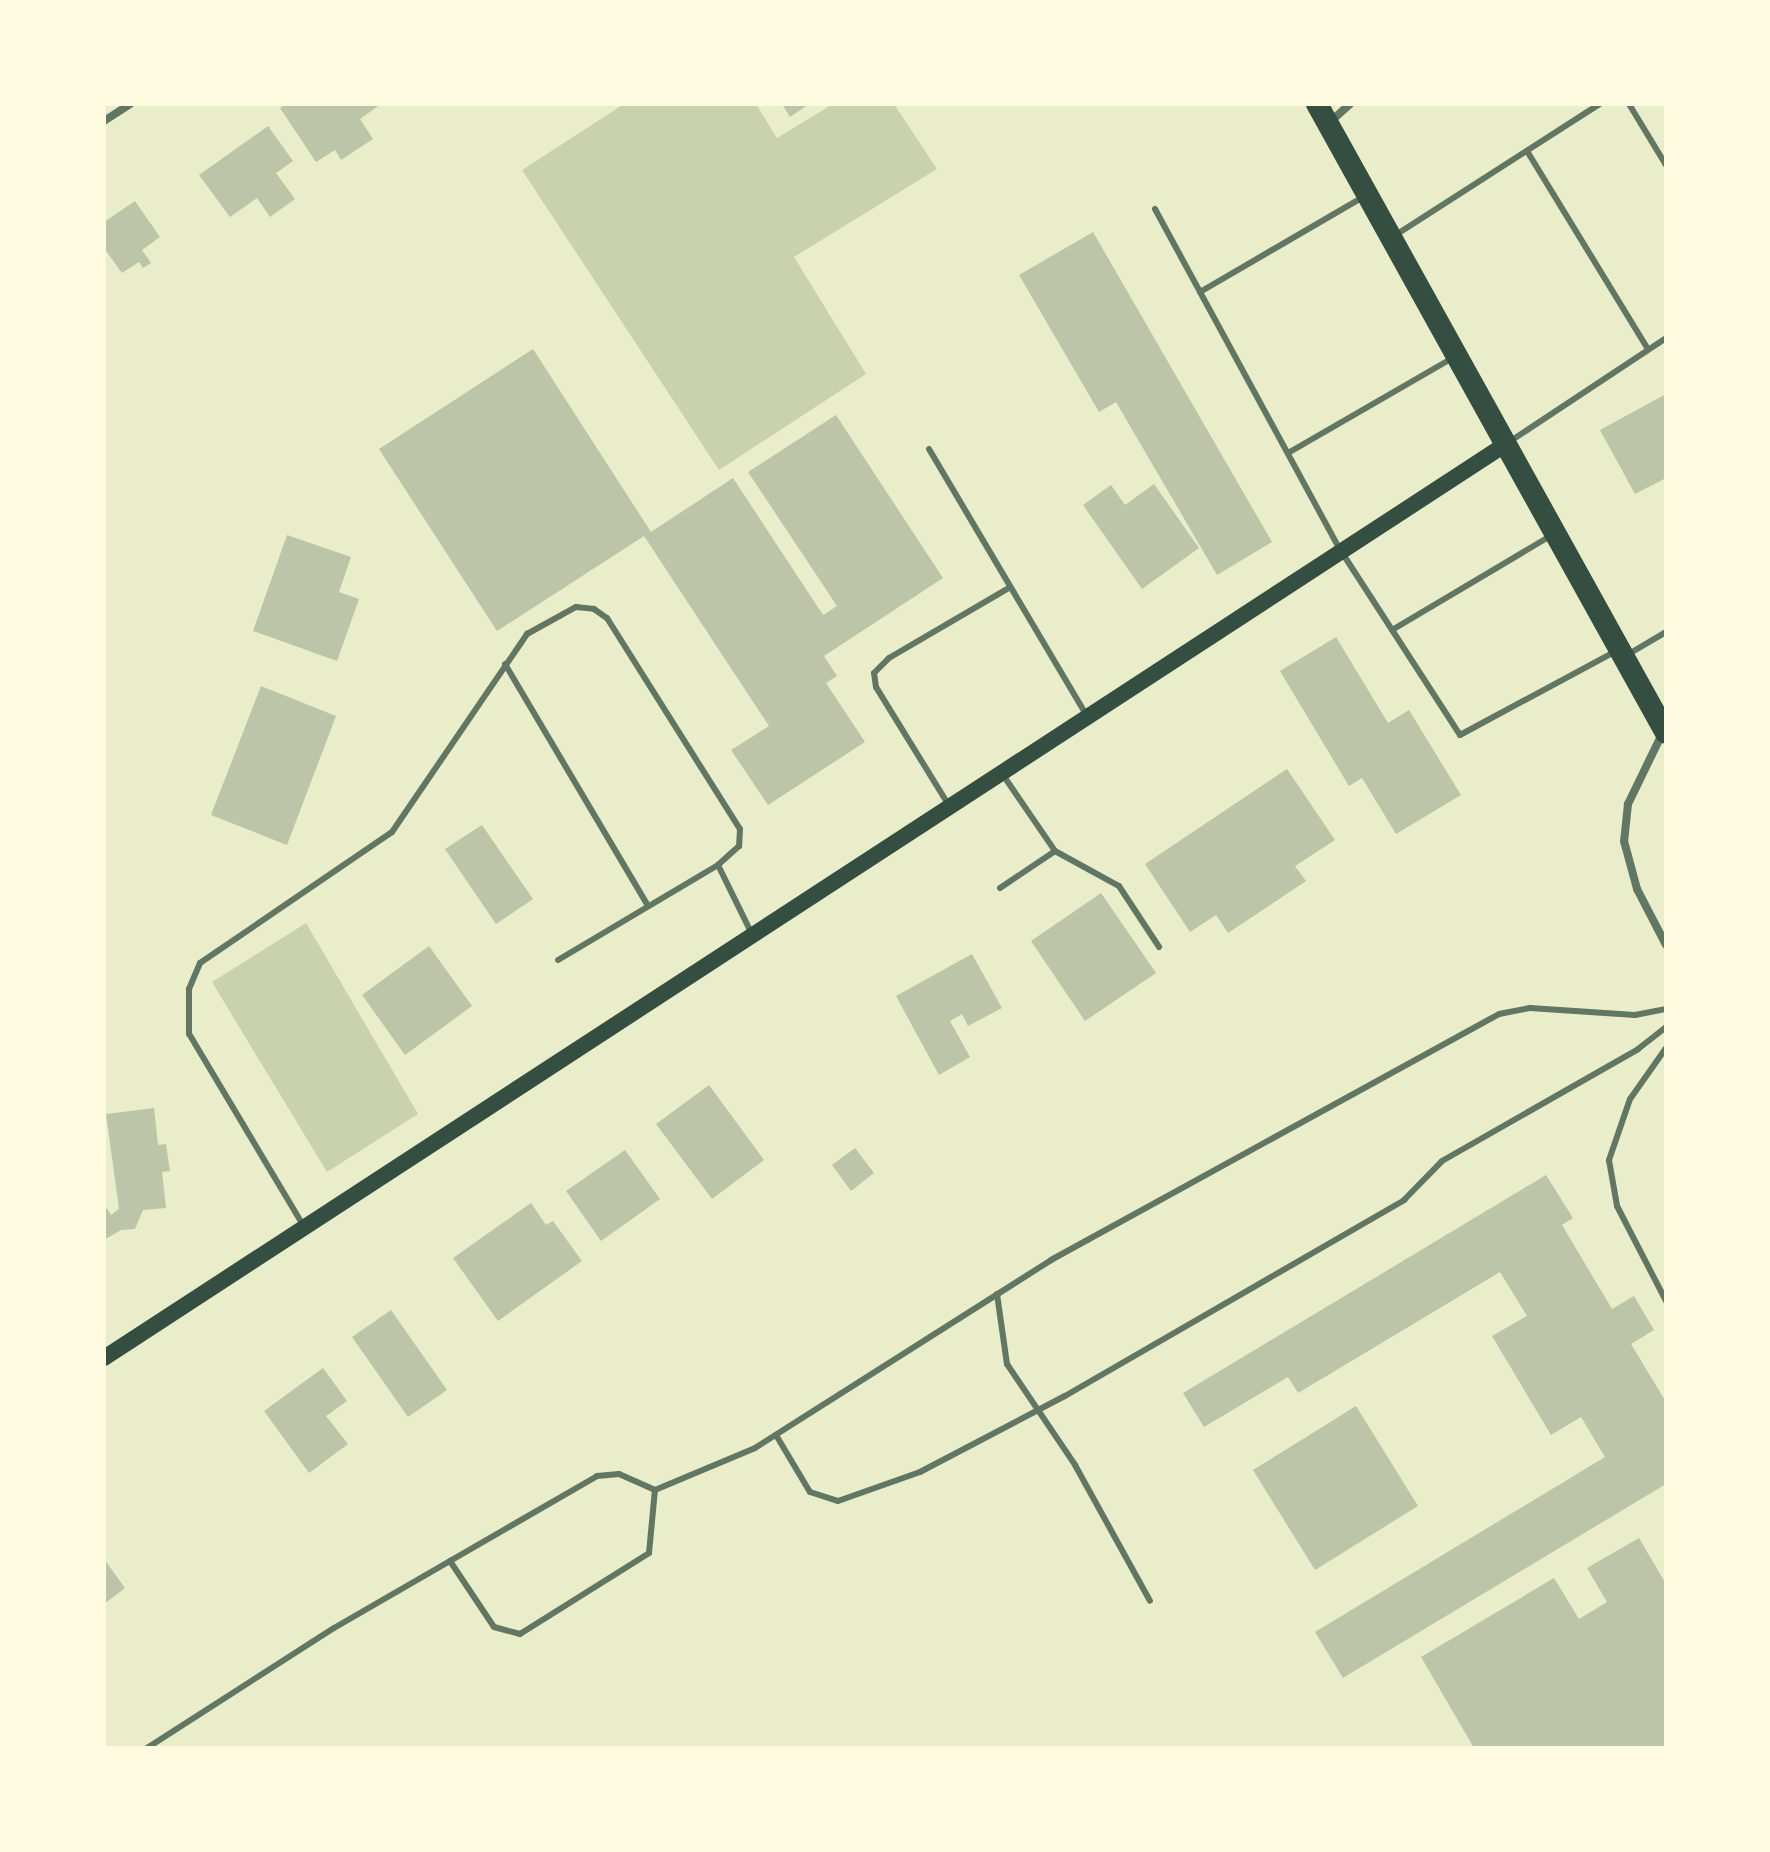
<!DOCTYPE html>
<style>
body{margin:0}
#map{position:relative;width:1770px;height:1852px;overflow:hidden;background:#e9edc9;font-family:"Alegreya Sans",sans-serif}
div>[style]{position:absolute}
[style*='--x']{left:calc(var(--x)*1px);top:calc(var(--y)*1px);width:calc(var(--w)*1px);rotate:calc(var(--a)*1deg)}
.green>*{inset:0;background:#cad2ad}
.building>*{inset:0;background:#bcc5a7}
.service>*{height:6px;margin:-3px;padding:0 3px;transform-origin:3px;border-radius:3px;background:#617663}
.minor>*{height:8px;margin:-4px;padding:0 4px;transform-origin:4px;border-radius:4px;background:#617663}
.secondary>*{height:16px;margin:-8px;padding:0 8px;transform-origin:8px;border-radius:8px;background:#344e41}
.trunk>*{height:22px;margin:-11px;padding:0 11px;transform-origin:11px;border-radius:11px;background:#344e41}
span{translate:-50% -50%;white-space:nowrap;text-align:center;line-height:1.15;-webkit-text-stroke:8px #fefae0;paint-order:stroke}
.frame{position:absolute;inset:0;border:106px solid #fefae0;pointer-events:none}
</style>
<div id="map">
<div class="green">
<div style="clip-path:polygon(624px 104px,756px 104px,777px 138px,833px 104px,894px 104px,937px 169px,794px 257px,866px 374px,719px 470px,522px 170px)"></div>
<div style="clip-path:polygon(306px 923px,418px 1114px,327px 1172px,212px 982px)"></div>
</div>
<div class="building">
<div style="clip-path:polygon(286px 104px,381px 104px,360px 119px,373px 139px,341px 160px,335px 150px,316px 162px,280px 108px)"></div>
<div style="clip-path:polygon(782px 104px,809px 104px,790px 117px)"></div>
<div style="clip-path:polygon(268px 126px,293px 161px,276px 173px,295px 199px,270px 217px,257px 198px,230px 217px,199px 175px)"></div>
<div style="clip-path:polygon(135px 201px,160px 237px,142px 250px,151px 263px,143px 268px,139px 262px,122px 273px,104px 248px,104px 222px)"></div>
<div style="clip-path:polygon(1093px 232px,1272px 542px,1217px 575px,1116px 402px,1099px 412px,1019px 275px)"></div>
<div style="clip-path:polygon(533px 349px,651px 532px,733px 478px,823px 615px,837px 606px,748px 472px,836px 415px,943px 578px,824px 656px,837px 676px,826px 683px,865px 742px,768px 805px,731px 750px,769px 726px,644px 536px,497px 631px,379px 449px)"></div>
<div style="clip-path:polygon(1666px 394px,1666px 478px,1635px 494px,1600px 430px)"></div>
<div style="clip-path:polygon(1154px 484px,1199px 548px,1142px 589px,1083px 505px,1111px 485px,1125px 505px)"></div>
<div style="clip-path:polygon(287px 535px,351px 557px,339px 592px,359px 599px,337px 661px,253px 631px)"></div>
<div style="clip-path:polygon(1336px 637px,1388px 723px,1409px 710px,1461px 795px,1396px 834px,1362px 778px,1349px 786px,1280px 671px)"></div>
<div style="clip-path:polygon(261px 686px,336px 716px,287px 845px,211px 815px)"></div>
<div style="clip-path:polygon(1287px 769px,1335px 840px,1295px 866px,1306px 881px,1228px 933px,1216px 915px,1190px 932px,1145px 864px)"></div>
<div style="clip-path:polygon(482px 825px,533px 899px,496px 924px,445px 849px)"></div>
<div style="clip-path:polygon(1101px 893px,1156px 973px,1085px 1021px,1031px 941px)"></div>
<div style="clip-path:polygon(429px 946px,472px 1006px,405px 1055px,362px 995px)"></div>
<div style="clip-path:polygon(972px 954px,1002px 1008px,968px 1026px,962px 1014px,950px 1021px,970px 1057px,939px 1075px,896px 996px)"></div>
<div style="clip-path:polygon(709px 1085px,764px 1160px,712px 1199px,656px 1124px)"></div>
<div style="clip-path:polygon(154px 1108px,158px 1145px,166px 1144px,170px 1171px,162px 1172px,166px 1208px,143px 1210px,135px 1229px,121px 1230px,104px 1240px,104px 1204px,111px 1215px,119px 1209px,106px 1114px)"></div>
<div style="clip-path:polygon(855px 1148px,874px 1173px,851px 1191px,832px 1165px)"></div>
<div style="clip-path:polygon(625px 1150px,660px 1199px,601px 1241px,566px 1191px)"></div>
<div style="clip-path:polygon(1546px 1175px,1573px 1218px,1562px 1225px,1612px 1309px,1634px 1296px,1654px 1330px,1631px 1344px,1666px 1402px,1666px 1484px,1343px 1678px,1315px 1632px,1605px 1457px,1581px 1417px,1551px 1435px,1492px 1336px,1527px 1316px,1500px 1272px,1298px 1393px,1288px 1377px,1204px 1427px,1183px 1393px)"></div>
<div style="clip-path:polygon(531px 1203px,546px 1225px,553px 1221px,582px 1261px,498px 1321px,453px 1258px)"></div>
<div style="clip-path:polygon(391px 1310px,447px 1390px,408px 1417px,352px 1337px)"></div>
<div style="clip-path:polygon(323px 1368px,347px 1401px,326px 1416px,348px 1444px,309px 1473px,264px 1411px)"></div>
<div style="clip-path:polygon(1356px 1406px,1418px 1506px,1315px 1570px,1253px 1470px)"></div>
<div style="clip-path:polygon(1639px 1538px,1666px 1584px,1666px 1748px,1474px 1748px,1421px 1657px,1554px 1578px,1579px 1619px,1607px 1602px,1587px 1568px)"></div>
<div style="clip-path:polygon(104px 1559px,125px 1588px,104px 1604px)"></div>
</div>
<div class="service">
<div style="--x:1629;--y:104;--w:71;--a:58.8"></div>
<div style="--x:1527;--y:151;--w:232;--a:58.6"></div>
<div style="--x:1155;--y:209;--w:389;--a:61.5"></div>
<div style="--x:1341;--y:551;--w:219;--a:57.1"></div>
<div style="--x:1460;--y:735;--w:175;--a:-28.3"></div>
<div style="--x:1394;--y:236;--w:245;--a:-32.7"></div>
<div style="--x:1200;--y:292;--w:189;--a:-30.2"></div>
<div style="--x:1509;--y:442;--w:188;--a:-33.5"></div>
<div style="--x:929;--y:449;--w:310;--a:59.4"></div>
<div style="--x:1288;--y:453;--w:192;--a:-30"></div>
<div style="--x:1392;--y:630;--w:186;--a:-30.7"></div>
<div style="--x:1627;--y:655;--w:45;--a:-30.5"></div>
<div style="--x:505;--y:664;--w:281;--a:59.4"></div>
<div style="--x:1003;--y:775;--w:92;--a:55.6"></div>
<div style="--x:1055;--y:851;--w:73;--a:28.7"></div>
<div style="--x:1119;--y:886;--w:73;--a:56.7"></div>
<div style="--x:948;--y:804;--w:137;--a:-121.6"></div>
<div style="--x:876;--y:687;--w:14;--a:-98"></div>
<div style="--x:874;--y:673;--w:21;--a:-45"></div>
<div style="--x:889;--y:658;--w:139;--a:-30.3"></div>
<div style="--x:718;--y:865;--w:77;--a:63.8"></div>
<div style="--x:1000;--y:888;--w:66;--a:-33.9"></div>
<div style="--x:1666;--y:1048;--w:62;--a:125.2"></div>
<div style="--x:1630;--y:1099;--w:65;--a:109"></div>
<div style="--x:1609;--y:1160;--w:47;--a:80.1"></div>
<div style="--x:1617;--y:1206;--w:107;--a:62.7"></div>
<div style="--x:303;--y:1225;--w:222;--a:-120.8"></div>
<div style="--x:189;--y:1034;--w:45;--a:-90"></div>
<div style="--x:189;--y:989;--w:28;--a:-67"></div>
<div style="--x:200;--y:963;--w:232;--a:-34.3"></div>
<div style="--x:392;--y:832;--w:240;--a:-55.7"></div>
<div style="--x:527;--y:634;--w:56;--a:-28.9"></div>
<div style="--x:576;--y:607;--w:18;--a:6"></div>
<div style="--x:594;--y:609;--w:16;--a:35"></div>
<div style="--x:607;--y:618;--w:249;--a:57.8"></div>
<div style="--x:740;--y:829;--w:17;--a:93"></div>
<div style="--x:739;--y:846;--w:28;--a:138"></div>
<div style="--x:718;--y:865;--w:186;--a:149.3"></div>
<div style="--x:997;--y:1294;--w:71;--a:81.9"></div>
<div style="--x:1007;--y:1364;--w:122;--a:56"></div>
<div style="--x:1075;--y:1465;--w:155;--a:61.1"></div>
<div style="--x:776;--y:1435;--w:66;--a:59.2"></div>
<div style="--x:810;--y:1492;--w:29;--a:18"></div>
<div style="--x:838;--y:1501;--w:87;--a:-19.5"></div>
<div style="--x:920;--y:1472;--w:164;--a:-27.7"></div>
<div style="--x:1065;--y:1396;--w:392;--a:-30"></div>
<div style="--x:1404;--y:1200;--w:54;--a:-45.7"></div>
<div style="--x:1442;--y:1161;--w:226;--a:-29.7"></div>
<div style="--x:1638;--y:1049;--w:36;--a:-38"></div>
<div style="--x:450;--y:1561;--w:79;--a:56.3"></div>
<div style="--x:494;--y:1627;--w:27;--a:15"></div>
<div style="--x:520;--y:1634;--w:152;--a:-32.1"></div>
<div style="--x:649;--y:1553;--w:63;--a:-84.6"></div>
<div style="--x:147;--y:1748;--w:222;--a:-32.7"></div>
<div style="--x:334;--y:1628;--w:304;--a:-30"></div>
<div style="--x:597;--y:1476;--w:22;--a:-5"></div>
<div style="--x:619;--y:1474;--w:39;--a:24"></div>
<div style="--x:655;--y:1490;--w:108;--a:-22.8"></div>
<div style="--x:755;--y:1448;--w:351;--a:-32.4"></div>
<div style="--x:1051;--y:1260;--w:511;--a:-28.77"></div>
<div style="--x:1499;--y:1014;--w:32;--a:-11"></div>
<div style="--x:1530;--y:1008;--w:105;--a:3.8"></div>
<div style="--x:1635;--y:1015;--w:32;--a:-11"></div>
</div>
<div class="minor">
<div style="--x:104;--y:121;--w:31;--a:-33"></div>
<div style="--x:1330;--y:122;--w:27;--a:-42"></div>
<div style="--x:1662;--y:734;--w:78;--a:115.9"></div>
<div style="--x:1628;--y:804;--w:37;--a:96"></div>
<div style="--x:1624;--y:841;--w:50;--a:74.8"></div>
<div style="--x:1637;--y:889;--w:63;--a:62.6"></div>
</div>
<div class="secondary">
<div style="--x:104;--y:1358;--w:1674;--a:-33.1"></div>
</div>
<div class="trunk">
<div style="--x:1317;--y:104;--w:719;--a:60.98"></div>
</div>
<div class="frame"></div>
</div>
